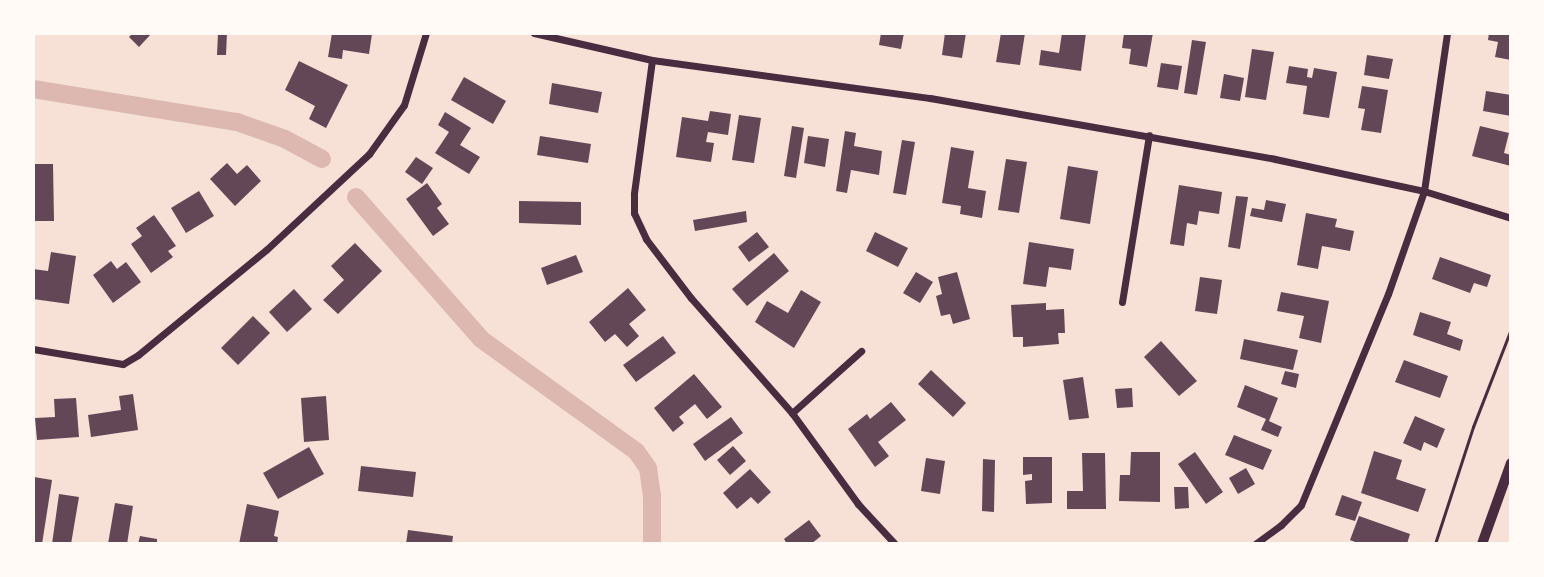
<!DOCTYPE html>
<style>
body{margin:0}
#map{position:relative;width:1544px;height:577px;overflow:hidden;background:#f7e1d7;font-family:Rubik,sans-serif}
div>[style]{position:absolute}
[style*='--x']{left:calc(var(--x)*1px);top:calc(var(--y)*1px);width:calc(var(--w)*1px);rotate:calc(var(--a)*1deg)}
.canal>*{height:18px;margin:-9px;padding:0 9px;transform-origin:9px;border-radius:9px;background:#dcb8b0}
.building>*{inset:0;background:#644757}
.path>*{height:2.5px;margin:-1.25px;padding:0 1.25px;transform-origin:1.25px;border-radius:1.25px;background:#4a2c40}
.minor>*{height:7px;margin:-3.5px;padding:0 3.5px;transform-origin:3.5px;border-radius:3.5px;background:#4a2c40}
.tertiary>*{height:10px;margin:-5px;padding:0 5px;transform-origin:5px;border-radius:5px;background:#4a2c40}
span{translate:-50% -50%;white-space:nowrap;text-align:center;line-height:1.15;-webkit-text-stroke:7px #fffaf5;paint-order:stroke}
.frame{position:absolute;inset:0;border:35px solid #fffaf5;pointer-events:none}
</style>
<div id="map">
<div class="canal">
<div style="--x:33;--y:89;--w:207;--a:9.2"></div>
<div style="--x:237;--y:122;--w:51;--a:19.5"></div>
<div style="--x:285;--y:139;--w:42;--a:28.4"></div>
<div style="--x:356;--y:197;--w:189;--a:48.6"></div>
<div style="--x:481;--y:339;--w:191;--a:35.9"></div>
<div style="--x:636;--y:451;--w:21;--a:55"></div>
<div style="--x:648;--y:468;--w:27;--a:82"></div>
<div style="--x:652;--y:495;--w:49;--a:90"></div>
</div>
<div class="building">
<div style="clip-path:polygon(133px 33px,152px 33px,139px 47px,129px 37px)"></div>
<div style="clip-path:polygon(218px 33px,227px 33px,226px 55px,217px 55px)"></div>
<div style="clip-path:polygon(332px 33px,372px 34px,369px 54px,343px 50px,342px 59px,328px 57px)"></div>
<div style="clip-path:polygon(881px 33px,904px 33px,901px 49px,879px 45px)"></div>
<div style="clip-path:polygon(945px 33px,966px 33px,962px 58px,942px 55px)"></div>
<div style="clip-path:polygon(1001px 33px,1025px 33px,1020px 65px,996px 62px)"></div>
<div style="clip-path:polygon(1062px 33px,1086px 33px,1081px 71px,1039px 65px,1041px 50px,1059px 53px)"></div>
<div style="clip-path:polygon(1124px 33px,1153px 33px,1147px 67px,1129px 64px,1131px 49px,1122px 48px)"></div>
<div style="clip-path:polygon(1489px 33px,1511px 33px,1511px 60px,1495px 57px,1498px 42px,1488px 40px)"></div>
<div style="clip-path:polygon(1192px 40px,1206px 42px,1197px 95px,1184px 93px)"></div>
<div style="clip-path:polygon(1252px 49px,1274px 52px,1266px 100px,1245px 97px)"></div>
<div style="clip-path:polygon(1367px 55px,1393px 59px,1389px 79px,1364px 75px)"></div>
<div style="clip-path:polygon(299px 61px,348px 85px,326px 128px,309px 119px,315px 106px,285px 90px)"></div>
<div style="clip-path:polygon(1161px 63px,1182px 66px,1178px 90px,1157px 87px)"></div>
<div style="clip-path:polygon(1289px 66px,1308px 69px,1307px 77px,1312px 78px,1314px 68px,1337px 72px,1329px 118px,1303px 114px,1307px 86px,1286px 83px)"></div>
<div style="clip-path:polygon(1224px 74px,1244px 78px,1240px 101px,1220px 98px)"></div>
<div style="clip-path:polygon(464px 77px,506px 101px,493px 124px,451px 100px)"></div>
<div style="clip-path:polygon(552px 83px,602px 92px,598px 113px,549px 104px)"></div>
<div style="clip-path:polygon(1362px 86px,1388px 90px,1381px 133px,1361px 130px,1365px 109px,1358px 108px)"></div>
<div style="clip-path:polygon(1486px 91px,1511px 95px,1511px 116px,1483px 111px)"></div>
<div style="clip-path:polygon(710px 111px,731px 114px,728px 135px,708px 132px,706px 142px,714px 143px,711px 162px,676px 157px,682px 117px,708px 121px)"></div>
<div style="clip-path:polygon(445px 112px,471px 128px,460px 145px,480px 157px,469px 174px,435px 153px,449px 132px,438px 125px)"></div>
<div style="clip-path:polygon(739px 115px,761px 118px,754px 163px,732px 160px)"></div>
<div style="clip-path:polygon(792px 126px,804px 128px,796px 178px,784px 176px)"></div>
<div style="clip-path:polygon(1480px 126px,1509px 133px,1504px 153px,1511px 155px,1511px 166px,1472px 156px)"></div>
<div style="clip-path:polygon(845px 131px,856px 133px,854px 146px,882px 151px,879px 175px,851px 170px,847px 193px,836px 191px)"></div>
<div style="clip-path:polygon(540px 136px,591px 144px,588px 163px,537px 155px)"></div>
<div style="clip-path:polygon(808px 136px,829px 139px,825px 167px,804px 163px)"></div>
<div style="clip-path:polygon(902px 140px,915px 142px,906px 195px,893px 193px)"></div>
<div style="clip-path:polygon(951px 147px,974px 151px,968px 188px,986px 191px,982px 218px,960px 214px,961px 206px,942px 203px)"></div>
<div style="clip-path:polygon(416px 157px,433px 168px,422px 184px,405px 172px)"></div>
<div style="clip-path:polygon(1006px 159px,1027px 162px,1019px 213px,998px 210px)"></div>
<div style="clip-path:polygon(227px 163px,237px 174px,247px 165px,261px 181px,235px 206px,210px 179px)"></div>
<div style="clip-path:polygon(33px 164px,53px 164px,54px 221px,33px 221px)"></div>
<div style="clip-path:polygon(1068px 166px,1098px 171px,1090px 224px,1060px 219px)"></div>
<div style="clip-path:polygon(427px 183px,442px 204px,437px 208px,449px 224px,433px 236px,406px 199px)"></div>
<div style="clip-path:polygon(1179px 185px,1222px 192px,1219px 214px,1199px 211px,1197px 225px,1187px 223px,1184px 246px,1170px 244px)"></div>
<div style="clip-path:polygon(199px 191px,214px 216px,186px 233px,171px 208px)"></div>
<div style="clip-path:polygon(1236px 196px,1248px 197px,1240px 249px,1228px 247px)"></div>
<div style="clip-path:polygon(1266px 200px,1286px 204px,1282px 222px,1250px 216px,1252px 208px,1264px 210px)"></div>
<div style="clip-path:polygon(519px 201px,581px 202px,581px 225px,519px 223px)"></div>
<div style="clip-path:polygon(746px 211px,747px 222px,695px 231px,693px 220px)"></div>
<div style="clip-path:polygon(1306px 213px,1337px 219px,1335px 227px,1354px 231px,1350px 251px,1322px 246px,1318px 269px,1297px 265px)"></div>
<div style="clip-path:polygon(154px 215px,176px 246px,168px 251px,173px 257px,151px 273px,131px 244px,142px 236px,136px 228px)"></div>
<div style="clip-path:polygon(757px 232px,769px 247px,749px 262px,738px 247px)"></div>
<div style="clip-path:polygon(875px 232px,908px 248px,898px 267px,866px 251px)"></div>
<div style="clip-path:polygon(1029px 242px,1074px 249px,1071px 270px,1049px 267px,1046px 287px,1023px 284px)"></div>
<div style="clip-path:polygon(355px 243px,382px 271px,338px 314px,323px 300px,344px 280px,331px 266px)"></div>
<div style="clip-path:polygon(51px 252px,76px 256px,69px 304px,33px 299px,33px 269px,48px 271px)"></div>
<div style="clip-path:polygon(774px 253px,789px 271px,747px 306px,732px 289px)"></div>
<div style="clip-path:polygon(576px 255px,583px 272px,547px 285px,541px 268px)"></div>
<div style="clip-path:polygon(1440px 257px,1491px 275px,1487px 287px,1474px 283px,1470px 293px,1432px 279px)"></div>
<div style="clip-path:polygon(111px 261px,117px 269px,126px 262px,141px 282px,113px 303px,93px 275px)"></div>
<div style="clip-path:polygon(916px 272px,933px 282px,920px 303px,903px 293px)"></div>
<div style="clip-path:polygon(957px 272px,970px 319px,953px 324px,950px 314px,941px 316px,936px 296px,942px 294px,938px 277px)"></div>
<div style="clip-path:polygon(1200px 277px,1222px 280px,1217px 314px,1195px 311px)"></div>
<div style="clip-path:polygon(628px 288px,646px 310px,629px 324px,639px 336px,627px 347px,615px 334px,605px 342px,589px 322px)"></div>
<div style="clip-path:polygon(294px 289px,312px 309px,287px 332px,269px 312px)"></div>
<div style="clip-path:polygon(801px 290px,821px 302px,794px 348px,755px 322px,767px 301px,788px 313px)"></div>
<div style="clip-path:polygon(1281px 292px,1329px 301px,1321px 343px,1299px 338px,1304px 316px,1277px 311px)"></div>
<div style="clip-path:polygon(1046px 303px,1046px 310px,1064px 309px,1065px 333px,1058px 333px,1059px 344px,1023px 347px,1023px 337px,1013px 337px,1011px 305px)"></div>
<div style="clip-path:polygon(1420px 312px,1451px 322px,1447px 334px,1463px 340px,1460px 351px,1413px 335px)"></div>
<div style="clip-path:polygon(253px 316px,270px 333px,238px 365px,221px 348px)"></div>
<div style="clip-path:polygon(663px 336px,676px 353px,636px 382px,623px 365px)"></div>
<div style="clip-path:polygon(1244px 339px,1298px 350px,1293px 370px,1240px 359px)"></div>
<div style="clip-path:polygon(1161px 341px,1197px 381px,1179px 396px,1144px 357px)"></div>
<div style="clip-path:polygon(1404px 360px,1448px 376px,1440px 398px,1395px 382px)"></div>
<div style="clip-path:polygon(931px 370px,966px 403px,953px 417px,918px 384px)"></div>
<div style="clip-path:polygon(1285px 371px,1299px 374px,1296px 388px,1281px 384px)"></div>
<div style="clip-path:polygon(694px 374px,722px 407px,707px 419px,695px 404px,679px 417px,684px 423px,673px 432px,654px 408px)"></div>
<div style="clip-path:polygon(1083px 377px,1089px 418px,1069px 420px,1063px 380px)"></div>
<div style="clip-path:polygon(1245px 385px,1278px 398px,1269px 421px,1282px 427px,1278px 437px,1261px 430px,1266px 419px,1237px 407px)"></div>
<div style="clip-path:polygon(1132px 388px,1133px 407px,1117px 408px,1115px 389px)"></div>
<div style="clip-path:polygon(133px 394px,138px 430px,91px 437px,88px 415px,121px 410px,119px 396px)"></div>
<div style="clip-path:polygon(326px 396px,329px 440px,304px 442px,301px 398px)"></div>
<div style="clip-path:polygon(76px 398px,79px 437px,37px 440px,35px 418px,55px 417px,54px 399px)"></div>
<div style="clip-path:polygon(891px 402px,906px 420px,878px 442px,889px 456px,875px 467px,848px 429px,867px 414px,870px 419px)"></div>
<div style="clip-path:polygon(1415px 416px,1445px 429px,1437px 448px,1424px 442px,1421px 451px,1403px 443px)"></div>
<div style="clip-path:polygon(731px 417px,743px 433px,705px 461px,693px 444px)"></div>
<div style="clip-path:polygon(1234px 435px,1272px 450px,1263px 470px,1225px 455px)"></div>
<div style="clip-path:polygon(733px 446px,746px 461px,730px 475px,717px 460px)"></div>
<div style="clip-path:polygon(309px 447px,324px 474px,278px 499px,263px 473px)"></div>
<div style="clip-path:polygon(1374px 451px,1402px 460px,1396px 479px,1426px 489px,1418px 512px,1361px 493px)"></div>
<div style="clip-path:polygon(1131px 452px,1160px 452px,1160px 502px,1119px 501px,1120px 475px,1130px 475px)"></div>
<div style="clip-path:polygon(1195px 452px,1223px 492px,1206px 504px,1178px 464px)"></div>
<div style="clip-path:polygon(1082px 453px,1105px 453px,1106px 509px,1067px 509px,1067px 491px,1083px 491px)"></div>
<div style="clip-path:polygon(1023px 457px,1052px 457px,1052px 503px,1026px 504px,1025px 481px,1032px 480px,1032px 474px,1023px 475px)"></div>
<div style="clip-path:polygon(926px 458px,945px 461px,940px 494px,921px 491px)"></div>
<div style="clip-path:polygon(983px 459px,995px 460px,994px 512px,982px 511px)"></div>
<div style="clip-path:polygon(361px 466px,416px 472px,413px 497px,358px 491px)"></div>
<div style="clip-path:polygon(1246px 468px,1255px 484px,1238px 494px,1229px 478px)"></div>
<div style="clip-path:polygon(750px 469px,771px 492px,758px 504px,751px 497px,737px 509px,723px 493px)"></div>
<div style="clip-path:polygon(34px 477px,52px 480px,42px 544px,33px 544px)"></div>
<div style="clip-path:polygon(1174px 487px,1188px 487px,1189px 508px,1175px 509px)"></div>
<div style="clip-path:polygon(59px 494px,79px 497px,71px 544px,52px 544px)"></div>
<div style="clip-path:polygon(1342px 495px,1362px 502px,1355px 521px,1335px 515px)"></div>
<div style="clip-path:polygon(115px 503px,133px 506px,127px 544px,108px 544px)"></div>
<div style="clip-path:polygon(247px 504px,279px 511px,274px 536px,278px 537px,277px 544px,239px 544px)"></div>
<div style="clip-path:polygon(1359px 516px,1410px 534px,1407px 544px,1360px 544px,1350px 540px)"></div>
<div style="clip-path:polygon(809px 520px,821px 536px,811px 544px,787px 544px,784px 539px)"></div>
<div style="clip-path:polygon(408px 530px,453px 536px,452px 544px,406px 544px)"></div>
<div style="clip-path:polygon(140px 536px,157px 539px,157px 544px,138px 544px)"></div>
</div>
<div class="path">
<div style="--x:1435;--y:544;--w:123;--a:-72"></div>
<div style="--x:1473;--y:427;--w:105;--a:-68.8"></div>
</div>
<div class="minor">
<div style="--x:534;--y:33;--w:121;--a:12.9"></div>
<div style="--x:652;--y:60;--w:281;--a:7.8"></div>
<div style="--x:930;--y:98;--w:350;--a:10"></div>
<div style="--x:1275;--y:159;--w:152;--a:12.1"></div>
<div style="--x:1424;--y:191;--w:91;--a:17.2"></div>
<div style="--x:652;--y:60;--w:135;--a:97.7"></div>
<div style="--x:634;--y:194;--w:19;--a:90"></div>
<div style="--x:634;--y:213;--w:29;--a:65"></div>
<div style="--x:646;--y:239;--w:74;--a:52.7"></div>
<div style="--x:691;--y:298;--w:153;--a:48.7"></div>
<div style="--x:792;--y:413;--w:112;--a:54"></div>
<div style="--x:858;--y:504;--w:54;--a:47.2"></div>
<div style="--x:1122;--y:302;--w:169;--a:-80.8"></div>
<div style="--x:33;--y:349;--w:91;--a:9.5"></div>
<div style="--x:123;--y:364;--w:17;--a:-31"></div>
<div style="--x:138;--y:355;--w:166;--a:-39.4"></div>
<div style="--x:266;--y:250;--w:141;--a:-43"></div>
<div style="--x:369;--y:154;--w:60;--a:-54.5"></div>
<div style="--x:404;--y:105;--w:75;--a:-73"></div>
<div style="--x:792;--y:413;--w:93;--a:-41.9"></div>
<div style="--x:1255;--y:544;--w:32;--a:-36"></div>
<div style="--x:1281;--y:525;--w:28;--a:-45"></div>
<div style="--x:1301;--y:505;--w:228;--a:-67.6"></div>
<div style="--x:1388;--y:294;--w:109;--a:-70.7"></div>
<div style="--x:1424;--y:191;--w:160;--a:-81.7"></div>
</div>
<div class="tertiary">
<div style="--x:1482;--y:544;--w:86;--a:-70.3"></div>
</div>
<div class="frame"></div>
</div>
